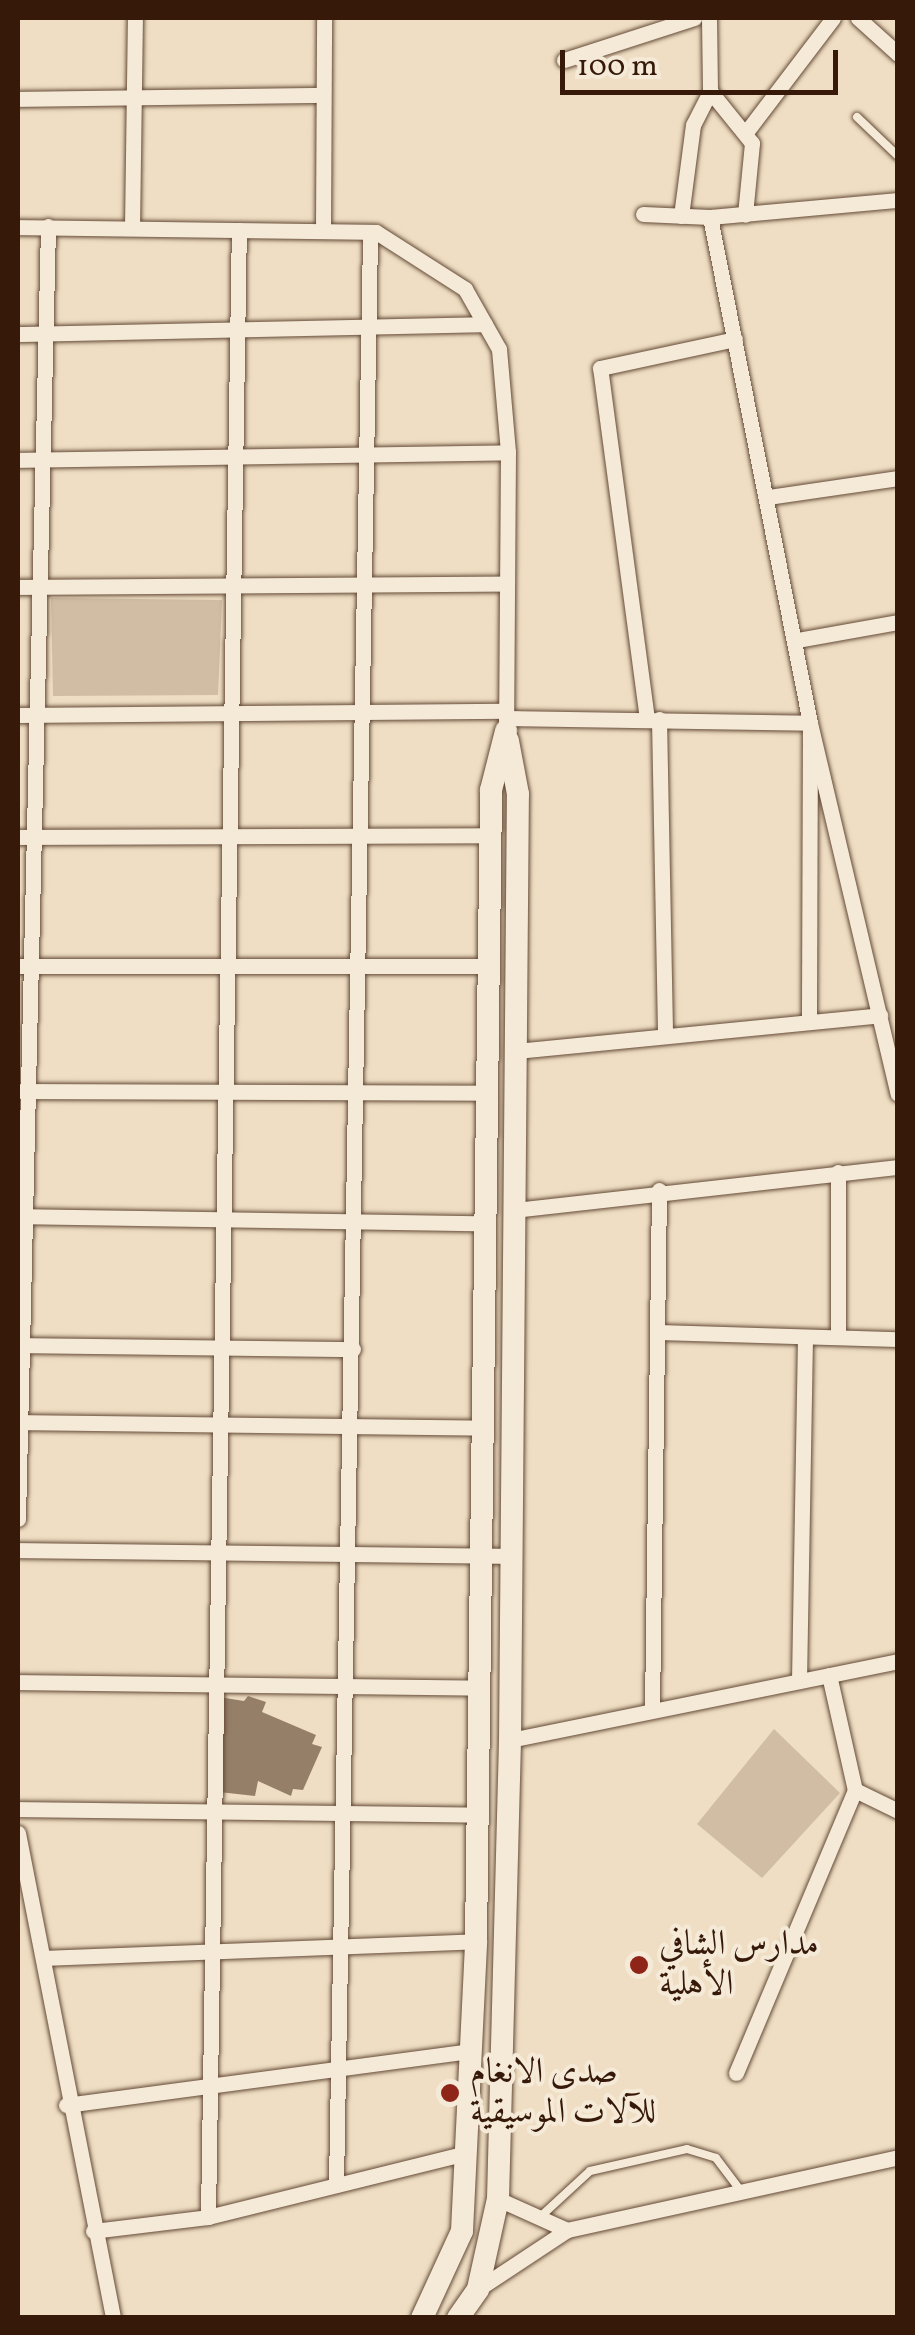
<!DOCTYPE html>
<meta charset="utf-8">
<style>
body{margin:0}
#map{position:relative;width:915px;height:2335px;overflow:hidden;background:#efdec3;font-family:Vollkorn,Amiri,serif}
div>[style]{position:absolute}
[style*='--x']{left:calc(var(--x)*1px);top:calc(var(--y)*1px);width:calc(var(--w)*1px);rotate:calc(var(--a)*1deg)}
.green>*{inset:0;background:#d0bda3}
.building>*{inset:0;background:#967f69}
.roads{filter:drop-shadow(0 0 2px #644a37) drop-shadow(0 0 2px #644a37)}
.lane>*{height:8px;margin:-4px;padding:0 4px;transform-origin:4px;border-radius:4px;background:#f5ead8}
.street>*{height:15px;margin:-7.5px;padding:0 7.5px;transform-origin:7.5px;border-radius:7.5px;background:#f5ead8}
.secondary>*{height:22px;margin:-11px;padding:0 11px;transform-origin:11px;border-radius:11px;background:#f5ead8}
.dots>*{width:28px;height:28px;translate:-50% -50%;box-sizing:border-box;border:5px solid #f5ead8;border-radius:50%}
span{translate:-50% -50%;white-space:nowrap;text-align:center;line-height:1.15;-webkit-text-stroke:8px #f5ead8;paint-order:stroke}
.poi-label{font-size:35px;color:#361908}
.left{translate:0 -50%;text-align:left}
.frame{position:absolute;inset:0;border:20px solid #361908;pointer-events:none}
.scale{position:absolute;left:560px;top:50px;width:278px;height:45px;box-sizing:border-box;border:5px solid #361908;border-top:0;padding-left:12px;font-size:30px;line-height:35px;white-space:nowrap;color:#361908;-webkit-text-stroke:8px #f5ead8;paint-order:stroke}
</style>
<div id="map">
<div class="green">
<div style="clip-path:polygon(51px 598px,222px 600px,218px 695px,53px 696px)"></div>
<div style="clip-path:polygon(774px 1729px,840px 1793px,762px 1878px,697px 1824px)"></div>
</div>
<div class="building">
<div style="clip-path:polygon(248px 1696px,266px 1702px,262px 1712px,316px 1735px,312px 1744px,322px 1747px,303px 1790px,293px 1789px,291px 1796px,258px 1781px,255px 1796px,219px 1792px,219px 1697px,244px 1701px)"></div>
</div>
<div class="roads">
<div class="lane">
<div style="--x:857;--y:117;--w:57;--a:43.6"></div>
<div style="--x:539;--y:2218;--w:69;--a:-42.7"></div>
<div style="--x:590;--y:2171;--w:99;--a:-12.8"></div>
<div style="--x:687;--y:2149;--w:30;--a:17"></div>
<div style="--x:716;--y:2158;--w:40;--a:53"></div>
</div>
<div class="street">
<div style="--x:709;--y:18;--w:73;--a:89.2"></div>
<div style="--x:710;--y:91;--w:67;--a:51.1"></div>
<div style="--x:752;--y:143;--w:72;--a:95.6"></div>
<div style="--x:858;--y:18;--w:54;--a:42"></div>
<div style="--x:564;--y:60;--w:137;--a:-17.9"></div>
<div style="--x:18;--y:99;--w:305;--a:-0.8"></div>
<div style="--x:747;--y:131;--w:142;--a:-52.7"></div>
<div style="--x:643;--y:214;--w:67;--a:2.6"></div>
<div style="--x:710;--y:217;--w:189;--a:-5.2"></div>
<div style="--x:681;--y:216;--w:92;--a:-82.5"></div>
<div style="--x:693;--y:125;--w:38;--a:-63"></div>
<div style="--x:710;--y:217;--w:516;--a:78.82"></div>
<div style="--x:810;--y:723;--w:381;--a:76.7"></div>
<div style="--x:18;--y:227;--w:358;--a:0.8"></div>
<div style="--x:376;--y:232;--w:106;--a:32.6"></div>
<div style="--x:465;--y:289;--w:69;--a:60.5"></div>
<div style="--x:499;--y:349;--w:103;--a:85"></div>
<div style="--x:508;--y:452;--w:279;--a:90.4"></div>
<div style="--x:132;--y:228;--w:210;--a:-89.2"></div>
<div style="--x:323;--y:231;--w:213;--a:-89.7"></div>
<div style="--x:18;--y:334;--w:467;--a:-1.2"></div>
<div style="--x:18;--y:460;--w:490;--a:-0.9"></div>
<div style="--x:768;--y:497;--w:131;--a:-8.3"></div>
<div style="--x:18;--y:587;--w:489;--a:-0.4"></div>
<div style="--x:797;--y:640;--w:103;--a:-10.1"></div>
<div style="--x:18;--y:715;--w:488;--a:-0.5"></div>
<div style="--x:506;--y:718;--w:304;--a:0.9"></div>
<div style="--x:810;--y:723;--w:298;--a:90.2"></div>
<div style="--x:647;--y:719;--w:354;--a:-97.6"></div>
<div style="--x:600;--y:368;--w:138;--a:-12.1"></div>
<div style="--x:659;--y:719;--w:317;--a:88.9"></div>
<div style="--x:18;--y:837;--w:472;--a:-0.2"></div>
<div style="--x:18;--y:966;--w:471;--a:0"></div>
<div style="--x:516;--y:1051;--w:366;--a:-5.6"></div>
<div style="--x:21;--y:1091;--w:466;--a:0.2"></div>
<div style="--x:514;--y:1210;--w:386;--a:-6.4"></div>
<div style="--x:18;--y:1216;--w:467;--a:0.9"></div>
<div style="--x:657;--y:1332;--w:241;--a:1.7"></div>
<div style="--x:838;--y:1337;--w:165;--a:-90"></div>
<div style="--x:18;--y:1345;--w:335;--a:0.7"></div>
<div style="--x:18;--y:1422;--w:465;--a:0.7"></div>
<div style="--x:18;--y:1519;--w:1293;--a:-88.67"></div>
<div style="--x:18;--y:1550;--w:493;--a:0.7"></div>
<div style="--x:829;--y:1675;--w:118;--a:77.3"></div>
<div style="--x:855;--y:1790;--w:48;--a:26"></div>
<div style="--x:799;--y:1681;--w:344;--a:-89"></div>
<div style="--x:18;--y:1682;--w:461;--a:0.7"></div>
<div style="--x:652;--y:1710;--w:520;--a:-89.23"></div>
<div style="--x:510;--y:1740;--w:396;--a:-11.5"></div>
<div style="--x:18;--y:1809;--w:460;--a:0.7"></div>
<div style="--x:18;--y:1833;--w:494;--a:78.9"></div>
<div style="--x:43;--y:1958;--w:433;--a:-2.2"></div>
<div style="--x:736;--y:2073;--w:307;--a:-67.2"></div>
<div style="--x:66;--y:2105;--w:407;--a:-7.6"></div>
<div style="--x:336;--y:2185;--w:1953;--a:-89"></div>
<div style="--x:498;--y:2199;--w:76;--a:24.2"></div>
<div style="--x:208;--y:2217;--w:1987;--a:-89.11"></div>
<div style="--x:93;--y:2231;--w:116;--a:-6.9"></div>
<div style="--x:208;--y:2217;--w:266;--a:-13.9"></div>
<div style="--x:478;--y:2289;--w:107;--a:-33.5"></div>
<div style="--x:567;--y:2230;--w:339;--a:-12.4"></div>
</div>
<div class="secondary">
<div style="--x:422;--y:2318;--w:96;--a:-65.3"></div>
<div style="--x:462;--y:2231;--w:290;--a:-87.2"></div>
<div style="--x:476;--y:1941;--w:1151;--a:-89.25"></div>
<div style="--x:491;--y:790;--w:61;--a:-75.7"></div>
<div style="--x:458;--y:2318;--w:35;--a:-55"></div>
<div style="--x:478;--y:2289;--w:92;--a:-77.5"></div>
<div style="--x:498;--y:2199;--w:459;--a:-88.5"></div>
<div style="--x:510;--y:1740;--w:946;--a:-89.52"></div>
<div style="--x:518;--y:794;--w:54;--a:-100.7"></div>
</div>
</div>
<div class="dots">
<div style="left:639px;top:1965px;background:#8f2418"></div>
<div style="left:450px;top:2093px;background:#8f2418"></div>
</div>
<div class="poi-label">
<span class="left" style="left:659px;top:1965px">مدارس الشافي<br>الأهلية</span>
<span class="left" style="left:470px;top:2093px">صدى الانغام<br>للآلات الموسيقية</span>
</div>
<div class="frame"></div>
<div class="scale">100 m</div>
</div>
